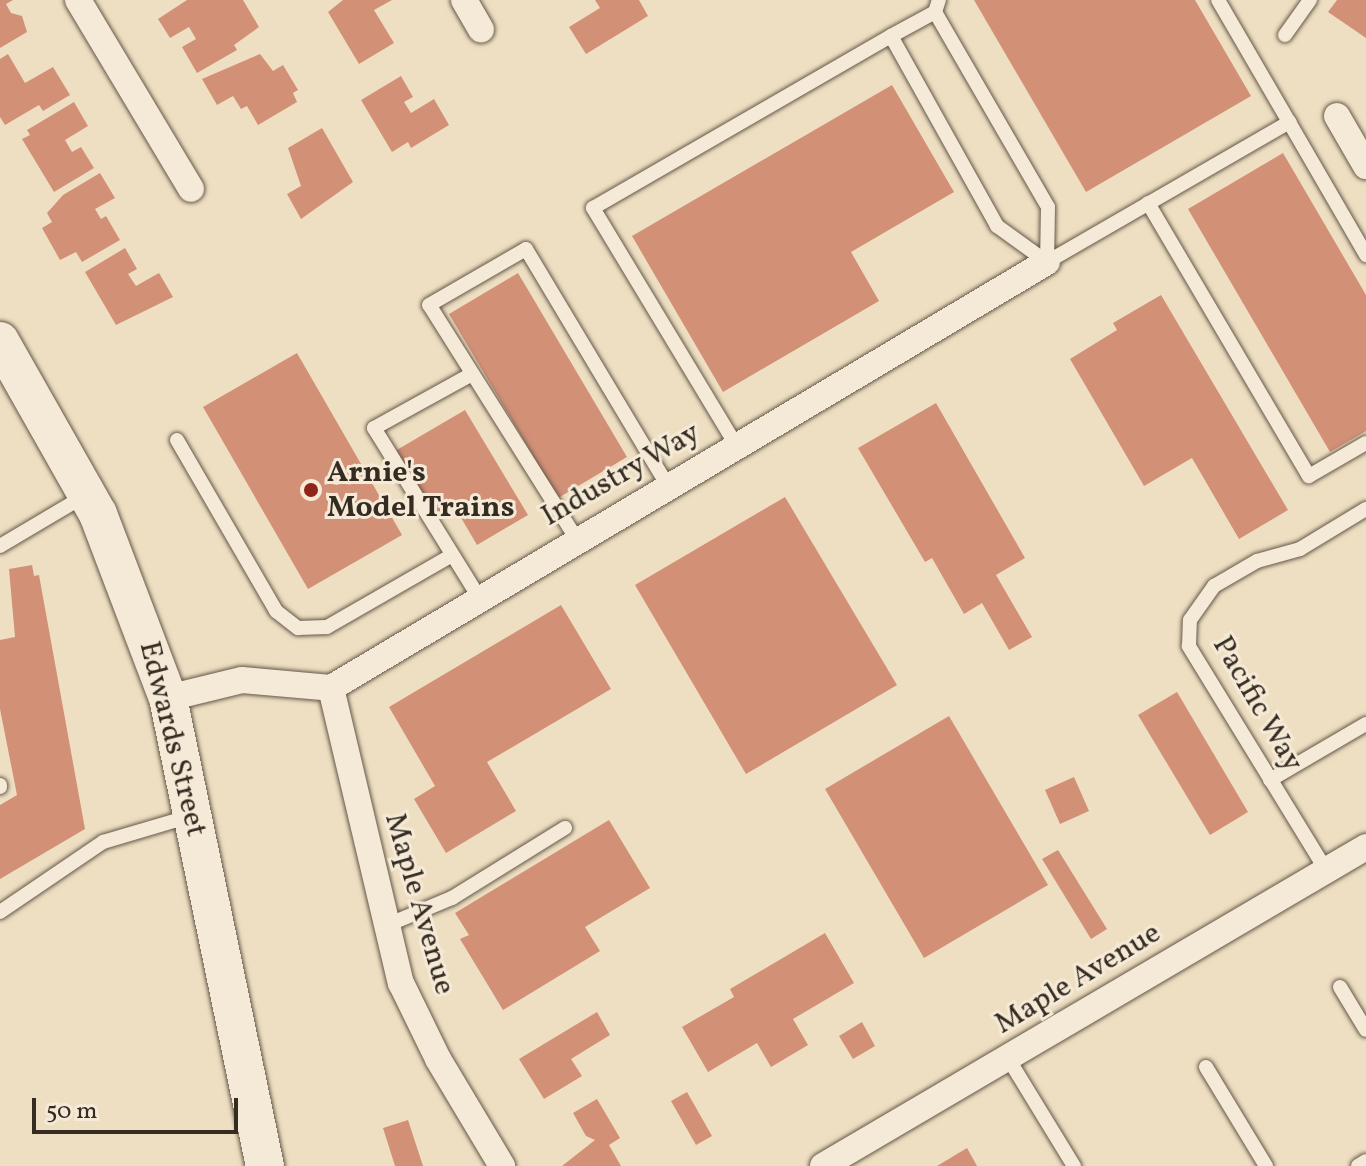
<!DOCTYPE html>
<style>
body{margin:0}
#map{position:relative;width:1366px;height:1166px;overflow:hidden;background:#efdfc2;font-family:Vollkorn,serif}
div>[style]{position:absolute}
[style*='--x']{left:calc(var(--x)*1px);top:calc(var(--y)*1px);width:calc(var(--w)*1px);rotate:calc(var(--a)*1deg)}
.building>*{inset:0;background:#d29077}
.roads{filter:drop-shadow(0 0 2px #635849) drop-shadow(0 0 2px #635849)}
.lane>*{height:14px;margin:-7px;padding:0 7px;transform-origin:7px;border-radius:7px;background:#f5ead7}
.street>*{height:26px;margin:-13px;padding:0 13px;transform-origin:13px;border-radius:13px;background:#f5ead7}
.secondary>*{height:38px;margin:-19px;padding:0 19px;transform-origin:19px;border-radius:19px;background:#f5ead7}
.dots>*{width:22px;height:22px;translate:-50% -50%;box-sizing:border-box;border:4px solid #f5ead7;border-radius:50%}
span{translate:-50% -50%;white-space:nowrap;text-align:center;line-height:1.15;-webkit-text-stroke:6px #f5ead7;paint-order:stroke}
.poi-label{font-size:30px;color:#342b21;font-weight:700}
.left{translate:0 -50%;text-align:left}
.street-label{font-size:30px;color:#342b21}
.scale{position:absolute;left:32px;top:1098px;width:206px;height:36px;box-sizing:border-box;border:4px solid #342b21;border-top:0;padding-left:10px;font-size:24px;line-height:28px;white-space:nowrap;color:#342b21;-webkit-text-stroke:6px #f5ead7;paint-order:stroke}
</style>
<div id="map">
<div class="building">
<div style="clip-path:polygon(0 0,13px 0,6px 4px,11px 13px,22px 16px,27px 32px,0 48px)"></div>
<div style="clip-path:polygon(187px 0,243px 0,259px 27px,234px 45px,237px 50px,197px 73px,182px 47px,196px 39px,189px 27px,170px 38px,158px 19px)"></div>
<div style="clip-path:polygon(343px 0,392px 0,374px 10px,394px 43px,359px 64px,328px 12px)"></div>
<div style="clip-path:polygon(595px 0,639px 0,648px 16px,586px 54px,569px 27px,600px 8px)"></div>
<div style="clip-path:polygon(974px 0,1195px 0,1251px 96px,1086px 192px)"></div>
<div style="clip-path:polygon(1337px 0,1366px 0,1366px 38px,1328px 12px)"></div>
<div style="clip-path:polygon(8px 54px,25px 83px,53px 67px,70px 95px,43px 111px,39px 105px,5px 125px,0 117px,0 59px)"></div>
<div style="clip-path:polygon(260px 54px,273px 71px,283px 65px,298px 90px,293px 93px,297px 102px,258px 125px,247px 106px,241px 109px,233px 96px,217px 105px,202px 79px)"></div>
<div style="clip-path:polygon(401px 76px,413px 97px,404px 102px,411px 113px,434px 99px,449px 125px,411px 148px,408px 142px,392px 152px,361px 100px)"></div>
<div style="clip-path:polygon(892px 85px,954px 192px,851px 252px,879px 301px,723px 392px,632px 236px)"></div>
<div style="clip-path:polygon(74px 102px,88px 126px,65px 140px,72px 152px,81px 147px,94px 168px,54px 192px,22px 139px,30px 135px,27px 130px)"></div>
<div style="clip-path:polygon(322px 128px,353px 182px,301px 219px,287px 194px,301px 186px,288px 148px)"></div>
<div style="clip-path:polygon(1283px 153px,1366px 295px,1366px 431px,1330px 452px,1188px 209px)"></div>
<div style="clip-path:polygon(100px 173px,115px 198px,95px 209px,101px 219px,106px 216px,120px 240px,82px 262px,76px 252px,60px 260px,42px 228px,52px 222px,47px 213px,63px 195px)"></div>
<div style="clip-path:polygon(125px 248px,137px 269px,128px 274px,136px 286px,159px 273px,173px 297px,116px 325px,85px 272px)"></div>
<div style="clip-path:polygon(518px 273px,627px 457px,558px 498px,449px 314px)"></div>
<div style="clip-path:polygon(1161px 295px,1288px 510px,1239px 539px,1192px 458px,1144px 486px,1070px 359px,1117px 330px,1113px 323px)"></div>
<div style="clip-path:polygon(297px 353px,402px 535px,308px 589px,203px 407px)"></div>
<div style="clip-path:polygon(936px 403px,1025px 558px,996px 575px,1032px 637px,1009px 650px,982px 603px,964px 614px,932px 558px,925px 562px,858px 448px)"></div>
<div style="clip-path:polygon(465px 410px,528px 515px,477px 545px,453px 504px,433px 516px,395px 451px)"></div>
<div style="clip-path:polygon(785px 497px,897px 685px,746px 774px,635px 585px)"></div>
<div style="clip-path:polygon(32px 565px,34px 576px,39px 575px,85px 829px,0 879px,0 805px,17px 795px,0 709px,0 640px,15px 637px,9px 569px)"></div>
<div style="clip-path:polygon(561px 605px,611px 689px,487px 762px,516px 811px,446px 853px,414px 799px,435px 786px,389px 707px)"></div>
<div style="clip-path:polygon(1177px 692px,1248px 812px,1210px 835px,1138px 715px)"></div>
<div style="clip-path:polygon(949px 716px,1048px 885px,924px 958px,825px 789px)"></div>
<div style="clip-path:polygon(1074px 777px,1089px 811px,1060px 824px,1045px 790px)"></div>
<div style="clip-path:polygon(609px 820px,650px 888px,585px 927px,600px 951px,503px 1010px,460px 939px,469px 935px,455px 913px)"></div>
<div style="clip-path:polygon(1058px 850px,1107px 929px,1091px 939px,1042px 859px)"></div>
<div style="clip-path:polygon(825px 933px,854px 983px,793px 1019px,808px 1045px,771px 1067px,757px 1043px,708px 1072px,682px 1027px,734px 997px,730px 989px)"></div>
<div style="clip-path:polygon(597px 1012px,610px 1035px,571px 1059px,582px 1076px,544px 1099px,519px 1059px)"></div>
<div style="clip-path:polygon(862px 1022px,875px 1046px,853px 1059px,839px 1036px)"></div>
<div style="clip-path:polygon(687px 1092px,712px 1136px,696px 1145px,671px 1101px)"></div>
<div style="clip-path:polygon(597px 1099px,620px 1138px,609px 1145px,621px 1166px,562px 1166px,595px 1140px,586px 1136px,573px 1113px)"></div>
<div style="clip-path:polygon(408px 1120px,423px 1166px,395px 1166px,383px 1128px)"></div>
<div style="clip-path:polygon(967px 1148px,977px 1166px,937px 1166px)"></div>
</div>
<div class="roads">
<div class="lane">
<div style="--x:935;--y:12;--w:225;--a:59.9"></div>
<div style="--x:1048;--y:207;--w:55;--a:91"></div>
<div style="--x:1285;--y:35;--w:43;--a:-54.5"></div>
<div style="--x:891;--y:36;--w:50;--a:-28.6"></div>
<div style="--x:935;--y:12;--w:13;--a:-72"></div>
<div style="--x:1289;--y:122;--w:154;--a:59.9"></div>
<div style="--x:1148;--y:203;--w:317;--a:59.5"></div>
<div style="--x:1309;--y:476;--w:66;--a:-30.1"></div>
<div style="--x:1047;--y:262;--w:280;--a:-30"></div>
<div style="--x:1289;--y:122;--w:141;--a:-120.2"></div>
<div style="--x:472;--y:374;--w:112;--a:151.1"></div>
<div style="--x:374;--y:428;--w:198;--a:58.2"></div>
<div style="--x:177;--y:440;--w:198;--a:59.9"></div>
<div style="--x:276;--y:611;--w:28;--a:38"></div>
<div style="--x:298;--y:628;--w:29;--a:-2"></div>
<div style="--x:327;--y:627;--w:144;--a:-29.9"></div>
<div style="--x:736;--y:445;--w:277;--a:-121.1"></div>
<div style="--x:593;--y:208;--w:344;--a:-30"></div>
<div style="--x:891;--y:36;--w:218;--a:60.8"></div>
<div style="--x:997;--y:226;--w:62;--a:35.8"></div>
<div style="--x:576;--y:538;--w:275;--a:-122.2"></div>
<div style="--x:429;--y:305;--w:112;--a:-30"></div>
<div style="--x:526;--y:249;--w:275;--a:59.1"></div>
<div style="--x:0;--y:546;--w:100;--a:-30.7"></div>
<div style="--x:1270;--y:780;--w:111;--a:-30.3"></div>
<div style="--x:0;--y:785;--w:2;--a:90"></div>
<div style="--x:1326;--y:870;--w:263;--a:-121.5"></div>
<div style="--x:1189;--y:646;--w:26;--a:-88"></div>
<div style="--x:1190;--y:620;--w:42;--a:-54.8"></div>
<div style="--x:1214;--y:586;--w:50;--a:-30.2"></div>
<div style="--x:1257;--y:561;--w:45;--a:-15.6"></div>
<div style="--x:1300;--y:549;--w:77;--a:-31.2"></div>
<div style="--x:0;--y:912;--w:125;--a:-34.2"></div>
<div style="--x:103;--y:842;--w:92;--a:-16.5"></div>
<div style="--x:385;--y:926;--w:73;--a:-22.7"></div>
<div style="--x:452;--y:898;--w:133;--a:-31.8"></div>
<div style="--x:1340;--y:987;--w:50;--a:58.8"></div>
<div style="--x:1008;--y:1058;--w:127;--a:58.6"></div>
<div style="--x:1206;--y:1067;--w:116;--a:58.8"></div>
<div style="--x:1358;--y:1166;--w:9;--a:-32"></div>
</div>
<div class="street">
<div style="--x:78;--y:0;--w:220;--a:59.1"></div>
<div style="--x:464;--y:0;--w:34;--a:60"></div>
<div style="--x:1337;--y:116;--w:58;--a:59.9"></div>
<div style="--x:331;--y:688;--w:303;--a:76.7"></div>
<div style="--x:401;--y:983;--w:85;--a:64"></div>
<div style="--x:438;--y:1059;--w:125;--a:59.1"></div>
<div style="--x:168;--y:698;--w:76;--a:-13.7"></div>
<div style="--x:242;--y:680;--w:89;--a:5.1"></div>
<div style="--x:331;--y:688;--w:833;--a:-30.75"></div>
<div style="--x:823;--y:1166;--w:630;--a:-30.43"></div>
</div>
<div class="secondary">
<div style="--x:0;--y:341;--w:199;--a:60.5"></div>
<div style="--x:98;--y:514;--w:197;--a:69.2"></div>
<div style="--x:168;--y:698;--w:478;--a:78.3"></div>
</div>
</div>
<div class="dots">
<div style="left:311px;top:490px;background:#8f2418"></div>
</div>
<div class="poi-label">
<span class="left" style="left:327px;top:490px">Arnie's<br>Model Trains</span>
</div>
<div class="street-label">
<span style="left:621px;top:475px;rotate:-30deg">Industry Way</span>
<span style="left:1257px;top:704px;rotate:60deg">Pacific Way</span>
<span style="left:172px;top:739px;rotate:76deg">Edwards Street</span>
<span style="left:419px;top:904px;rotate:74deg">Maple Avenue</span>
<span style="left:1078px;top:979px;rotate:-31deg">Maple Avenue</span>
</div>
<div class="scale">50 m</div>
</div>
